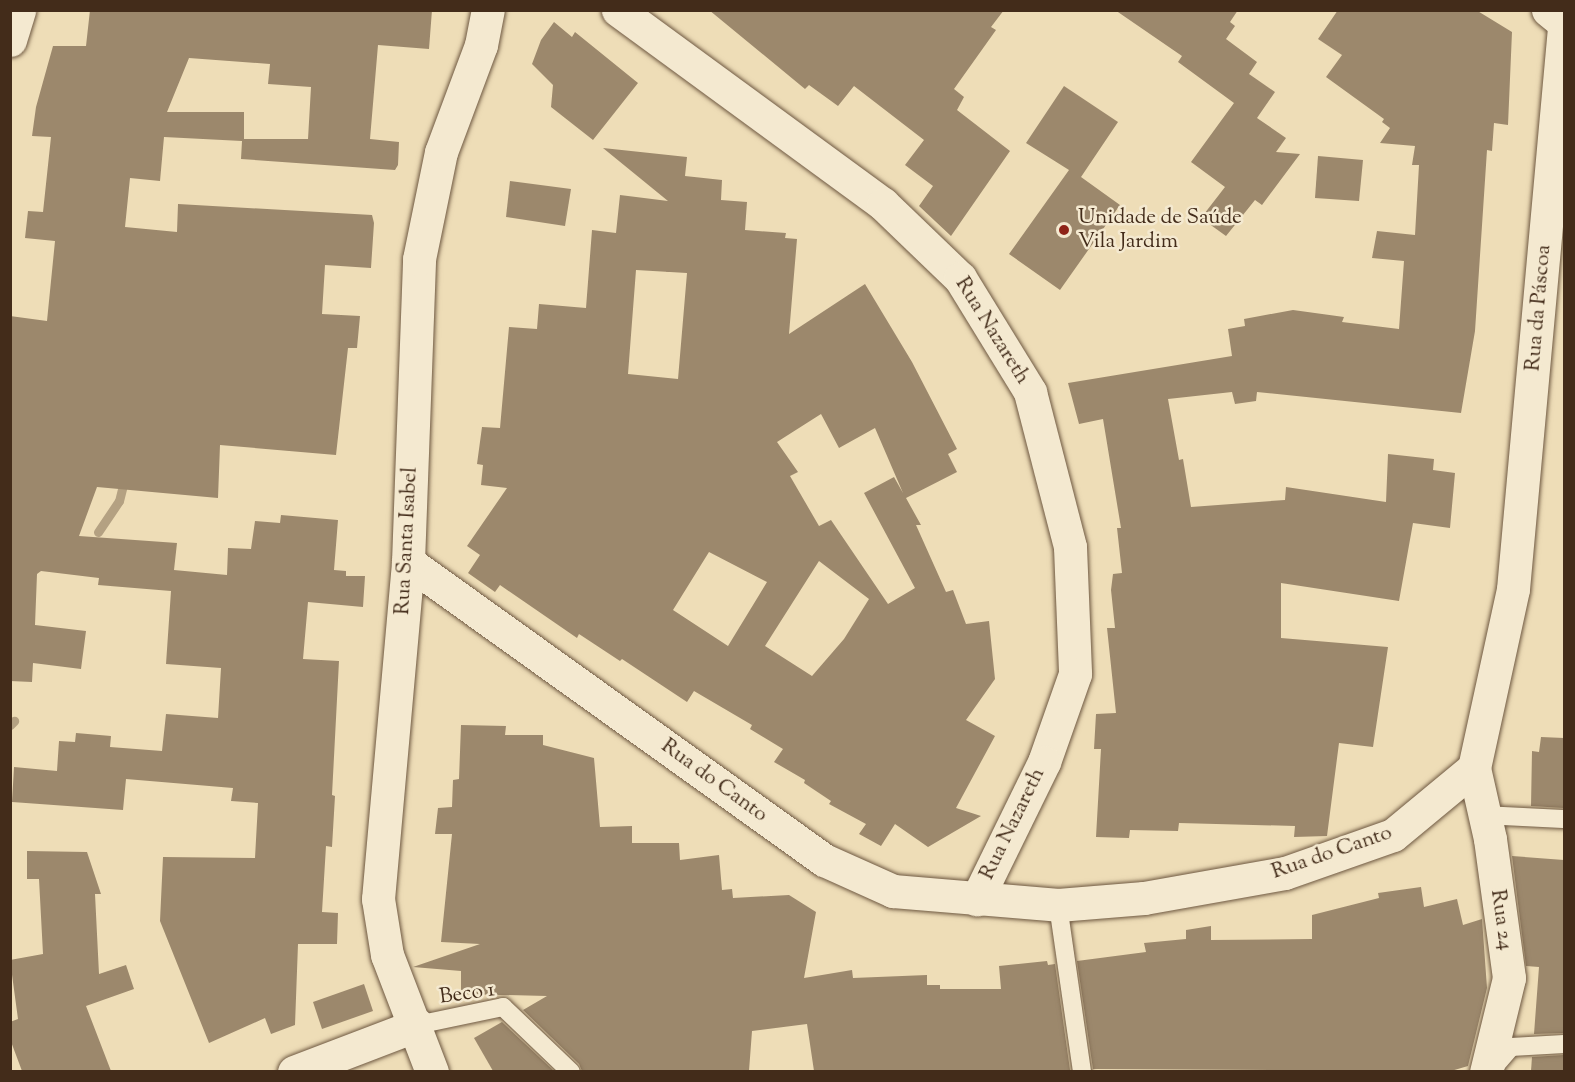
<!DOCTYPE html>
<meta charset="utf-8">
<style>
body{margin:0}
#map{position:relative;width:1575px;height:1082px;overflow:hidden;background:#eeddb7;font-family:"Sorts Mill Goudy",serif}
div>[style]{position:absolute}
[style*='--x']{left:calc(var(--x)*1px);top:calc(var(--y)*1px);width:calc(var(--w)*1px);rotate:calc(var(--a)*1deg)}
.stream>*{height:9px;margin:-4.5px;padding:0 4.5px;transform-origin:4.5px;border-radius:4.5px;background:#b4a182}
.building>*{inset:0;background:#9c886c}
.roads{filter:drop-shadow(0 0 2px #6e5841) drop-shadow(0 0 2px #6e5841)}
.service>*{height:18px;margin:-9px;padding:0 9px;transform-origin:9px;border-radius:9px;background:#f4e9d0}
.minor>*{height:33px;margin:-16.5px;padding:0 16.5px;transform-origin:16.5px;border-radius:16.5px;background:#f4e9d0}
.tertiary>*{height:33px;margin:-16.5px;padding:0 16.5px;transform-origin:16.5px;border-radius:16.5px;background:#f4e9d0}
.dots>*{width:16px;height:16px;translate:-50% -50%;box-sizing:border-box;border:3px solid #f4e9d0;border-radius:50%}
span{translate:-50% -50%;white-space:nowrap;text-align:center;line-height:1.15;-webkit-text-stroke:5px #f4e9d0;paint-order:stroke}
.poi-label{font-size:21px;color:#432c1a}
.left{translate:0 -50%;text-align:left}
.street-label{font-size:21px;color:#432c1a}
.frame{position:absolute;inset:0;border:12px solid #432c1a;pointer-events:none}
</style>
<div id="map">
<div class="stream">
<div style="--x:98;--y:532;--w:37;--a:-56"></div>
<div style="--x:119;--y:501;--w:25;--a:-76"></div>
<div style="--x:10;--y:725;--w:6;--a:-45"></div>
</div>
<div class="building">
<div style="clip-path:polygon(evenodd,90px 10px,432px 10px,429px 49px,378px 45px,370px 139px,399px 142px,398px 165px,395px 170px,241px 159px,242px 141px,164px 137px,160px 181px,130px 178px,125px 227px,177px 232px,178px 204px,372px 215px,374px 223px,371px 268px,325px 265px,322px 314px,360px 316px,357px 348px,348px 348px,336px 455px,220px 445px,218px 498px,97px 487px,79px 536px,177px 543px,174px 570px,227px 575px,228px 548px,251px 549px,255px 521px,280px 523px,281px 515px,338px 520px,334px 570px,346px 571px,346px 576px,365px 576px,363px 607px,308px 602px,303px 659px,339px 661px,332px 795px,335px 796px,332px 847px,326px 846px,322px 912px,338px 913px,337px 944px,298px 944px,295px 1025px,271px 1034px,265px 1018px,209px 1043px,160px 921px,163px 857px,255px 858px,258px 803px,231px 801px,233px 788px,126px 779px,123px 810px,12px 802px,14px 767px,57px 771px,59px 741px,75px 742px,76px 733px,111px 736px,110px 747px,162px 751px,166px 714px,218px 718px,221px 668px,166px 664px,171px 591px,98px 585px,99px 578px,41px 571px,37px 574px,35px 625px,86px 631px,81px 669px,33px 663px,32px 682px,10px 681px,10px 316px,47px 321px,55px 241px,25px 238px,28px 211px,43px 212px,51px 137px,32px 136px,36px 107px,53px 46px,86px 46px,90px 10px,189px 58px,270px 64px,268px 84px,311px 87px,308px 139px,244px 139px,244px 112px,167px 112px,189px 58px)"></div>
<div style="clip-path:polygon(709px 10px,1004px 10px,991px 27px,996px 30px,954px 89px,964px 97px,957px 110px,1010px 151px,951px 236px,919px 206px,933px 186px,905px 165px,924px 140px,854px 86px,838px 106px,809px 85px,805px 89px)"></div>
<div style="clip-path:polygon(1115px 10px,1238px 10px,1230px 22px,1235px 26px,1226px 39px,1257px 62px,1249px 74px,1275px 92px,1257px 118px,1286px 138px,1276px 152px,1300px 154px,1262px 205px,1255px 200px,1226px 236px,1201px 218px,1225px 187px,1191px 162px,1234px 103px,1178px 62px,1182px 56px)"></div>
<div style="clip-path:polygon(1338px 10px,1476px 10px,1512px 32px,1508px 125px,1494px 123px,1492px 151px,1487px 150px,1475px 331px,1461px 413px,1257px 392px,1256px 401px,1235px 404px,1232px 392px,1168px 399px,1179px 460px,1183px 459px,1191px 507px,1285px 500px,1286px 487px,1386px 502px,1388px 454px,1434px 459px,1433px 470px,1455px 473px,1450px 528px,1413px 523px,1399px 601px,1281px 583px,1281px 638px,1388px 647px,1373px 747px,1339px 743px,1327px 836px,1294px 837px,1295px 826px,1179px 823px,1178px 831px,1130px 830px,1129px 838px,1096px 837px,1101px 749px,1094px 749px,1096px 714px,1116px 713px,1107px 628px,1115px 628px,1111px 590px,1113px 574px,1122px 573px,1117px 528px,1121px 528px,1103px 419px,1079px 424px,1068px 383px,1232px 356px,1228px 329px,1245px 326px,1244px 319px,1293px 310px,1344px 317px,1342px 322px,1399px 329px,1404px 261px,1372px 258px,1377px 231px,1415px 235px,1419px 165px,1412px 165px,1415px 146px,1380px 143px,1390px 128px,1382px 122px,1384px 119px,1326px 77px,1342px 55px,1318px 39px)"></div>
<div style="clip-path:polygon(554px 22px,572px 37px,575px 32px,638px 83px,593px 140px,551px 107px,553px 85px,532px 64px,541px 40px)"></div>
<div style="clip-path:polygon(1064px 86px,1118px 122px,1081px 177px,1120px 205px,1060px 290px,1009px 254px,1069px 170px,1026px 143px)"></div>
<div style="clip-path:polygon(evenodd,603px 148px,687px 157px,685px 176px,722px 180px,721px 200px,747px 202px,745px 230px,786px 233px,785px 238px,797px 239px,789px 334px,865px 284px,912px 362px,957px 449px,948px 454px,957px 472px,906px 498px,921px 525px,916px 525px,946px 592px,953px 590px,966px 624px,989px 621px,995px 679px,966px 720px,995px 736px,956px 808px,981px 816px,928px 847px,895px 824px,881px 846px,859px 834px,866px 824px,829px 804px,831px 801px,804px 783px,805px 780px,774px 762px,783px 749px,750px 729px,752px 725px,694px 691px,687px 702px,622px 659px,620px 661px,579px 634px,577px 638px,500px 585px,495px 592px,468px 573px,480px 555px,467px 546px,507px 488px,481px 485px,483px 465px,477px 464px,482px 427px,500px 428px,509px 327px,537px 329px,539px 304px,586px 308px,592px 230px,616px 233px,620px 195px,668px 201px,603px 148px,636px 270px,687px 273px,678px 379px,628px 374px,636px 270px,603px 148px,821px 414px,839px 448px,875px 428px,903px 493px,894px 477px,864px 493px,915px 588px,888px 604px,831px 520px,819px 526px,790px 476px,798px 472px,777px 442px,821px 414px,603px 148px,709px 552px,767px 582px,728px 646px,673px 610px,709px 552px,603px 148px,819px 561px,869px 599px,844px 639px,812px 676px,765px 646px,819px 561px)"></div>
<div style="clip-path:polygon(1318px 156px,1363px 160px,1359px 201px,1315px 198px)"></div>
<div style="clip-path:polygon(510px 181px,571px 189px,565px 226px,506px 217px)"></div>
<div style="clip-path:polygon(461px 725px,506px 726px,505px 735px,543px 735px,543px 745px,594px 758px,600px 827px,632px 826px,632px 843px,679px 843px,680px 860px,719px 855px,722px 890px,732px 889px,733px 898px,789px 895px,816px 912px,804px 978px,852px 970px,853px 978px,927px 975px,927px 985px,940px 985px,940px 989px,1001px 989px,999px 966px,1047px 961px,1048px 965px,1055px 964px,1070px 1070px,814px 1071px,807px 1024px,752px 1031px,749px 1071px,582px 1071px,579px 1064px,523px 1010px,547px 996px,461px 994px,461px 971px,413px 967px,480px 944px,441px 942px,452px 834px,435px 834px,438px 808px,452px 807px,453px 780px,459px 779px)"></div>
<div style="clip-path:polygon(1541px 737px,1564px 738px,1564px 808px,1531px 806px,1532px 751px,1539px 752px)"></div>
<div style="clip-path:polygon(27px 851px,87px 852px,101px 894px,95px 894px,99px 974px,126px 965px,134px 989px,86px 1006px,111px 1071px,22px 1071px,10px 1039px,10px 1022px,18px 1019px,10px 960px,43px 954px,39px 879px,27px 879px)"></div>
<div style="clip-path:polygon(1512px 856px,1564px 860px,1564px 1033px,1534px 1034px,1539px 967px,1526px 966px)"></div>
<div style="clip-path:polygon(1421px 887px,1424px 907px,1457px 899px,1463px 925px,1482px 919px,1487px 988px,1468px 1066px,1451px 1071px,1093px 1069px,1077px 961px,1146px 952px,1144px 943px,1186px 939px,1186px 930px,1211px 926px,1211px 940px,1312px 939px,1312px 915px,1379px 898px,1378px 893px)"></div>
<div style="clip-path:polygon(364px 984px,373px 1011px,322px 1029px,313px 1002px)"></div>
<div style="clip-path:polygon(502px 1022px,554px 1071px,493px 1071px,474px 1038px)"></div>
<div style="clip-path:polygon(1564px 1055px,1564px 1071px,1531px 1071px,1532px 1057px)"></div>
</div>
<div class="roads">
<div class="service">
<div style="--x:1482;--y:815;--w:82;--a:2.8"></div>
<div style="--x:1058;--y:905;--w:169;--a:81.8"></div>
<div style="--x:417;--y:1025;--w:88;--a:-11.8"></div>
<div style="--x:503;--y:1007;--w:94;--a:43.7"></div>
<div style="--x:1493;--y:1068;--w:28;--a:-49"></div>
<div style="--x:1511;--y:1047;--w:53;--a:-3.2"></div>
</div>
<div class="minor">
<div style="--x:618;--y:10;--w:328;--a:36.2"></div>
<div style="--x:883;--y:204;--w:107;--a:43.9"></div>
<div style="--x:960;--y:278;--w:134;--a:58.4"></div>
<div style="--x:1030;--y:392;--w:160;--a:75.5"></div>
<div style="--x:1070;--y:547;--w:127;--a:87.7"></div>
<div style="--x:1075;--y:674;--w:93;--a:109.4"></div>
<div style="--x:1044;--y:762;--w:153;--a:116.1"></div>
<div style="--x:408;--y:562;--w:512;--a:35.62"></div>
<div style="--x:824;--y:860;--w:76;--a:24.2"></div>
<div style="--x:893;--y:891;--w:166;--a:4.8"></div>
<div style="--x:1058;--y:905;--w:86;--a:-4.7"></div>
<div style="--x:1144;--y:898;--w:143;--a:-10.1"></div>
<div style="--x:1285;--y:873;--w:114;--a:-19.4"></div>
<div style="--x:1393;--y:835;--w:105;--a:-39.6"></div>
<div style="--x:1474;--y:768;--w:183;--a:-77.7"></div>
<div style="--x:1513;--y:589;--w:564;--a:-84.81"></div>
<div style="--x:1474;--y:768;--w:73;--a:77.3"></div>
<div style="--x:1490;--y:839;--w:140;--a:82.2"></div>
<div style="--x:1509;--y:978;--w:97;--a:103.7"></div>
<div style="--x:294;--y:1072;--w:132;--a:-20.9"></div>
</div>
<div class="tertiary">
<div style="--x:1548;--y:10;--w:21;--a:39"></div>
<div style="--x:10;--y:40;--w:31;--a:-73"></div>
<div style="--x:432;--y:1072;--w:125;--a:-111"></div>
<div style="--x:387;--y:955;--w:57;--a:-99.1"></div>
<div style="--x:378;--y:899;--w:338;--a:-84.9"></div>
<div style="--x:408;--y:562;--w:303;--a:-87.9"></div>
<div style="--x:419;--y:259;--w:109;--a:-78.4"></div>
<div style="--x:441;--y:152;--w:114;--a:-69.5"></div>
<div style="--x:481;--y:45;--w:36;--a:-79"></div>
</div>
</div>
<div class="dots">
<div style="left:1064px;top:230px;background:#8f2418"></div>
</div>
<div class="poi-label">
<span class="left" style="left:1078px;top:230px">Unidade de Saúde<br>Vila Jardim</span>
</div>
<div class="street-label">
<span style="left:1539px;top:308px;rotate:-85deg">Rua da Páscoa</span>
<span style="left:992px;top:331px;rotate:58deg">Rua Nazareth</span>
<span style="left:407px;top:541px;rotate:-87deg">Rua Santa Isabel</span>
<span style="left:714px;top:781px;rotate:36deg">Rua do Canto</span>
<span style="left:1013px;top:824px;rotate:-64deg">Rua Nazareth</span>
<span style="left:1332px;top:853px;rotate:-19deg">Rua do Canto</span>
<span style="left:1501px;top:920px;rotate:82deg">Rua 24</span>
<span style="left:467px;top:994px;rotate:-8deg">Beco 1</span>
</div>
<div class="frame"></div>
</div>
